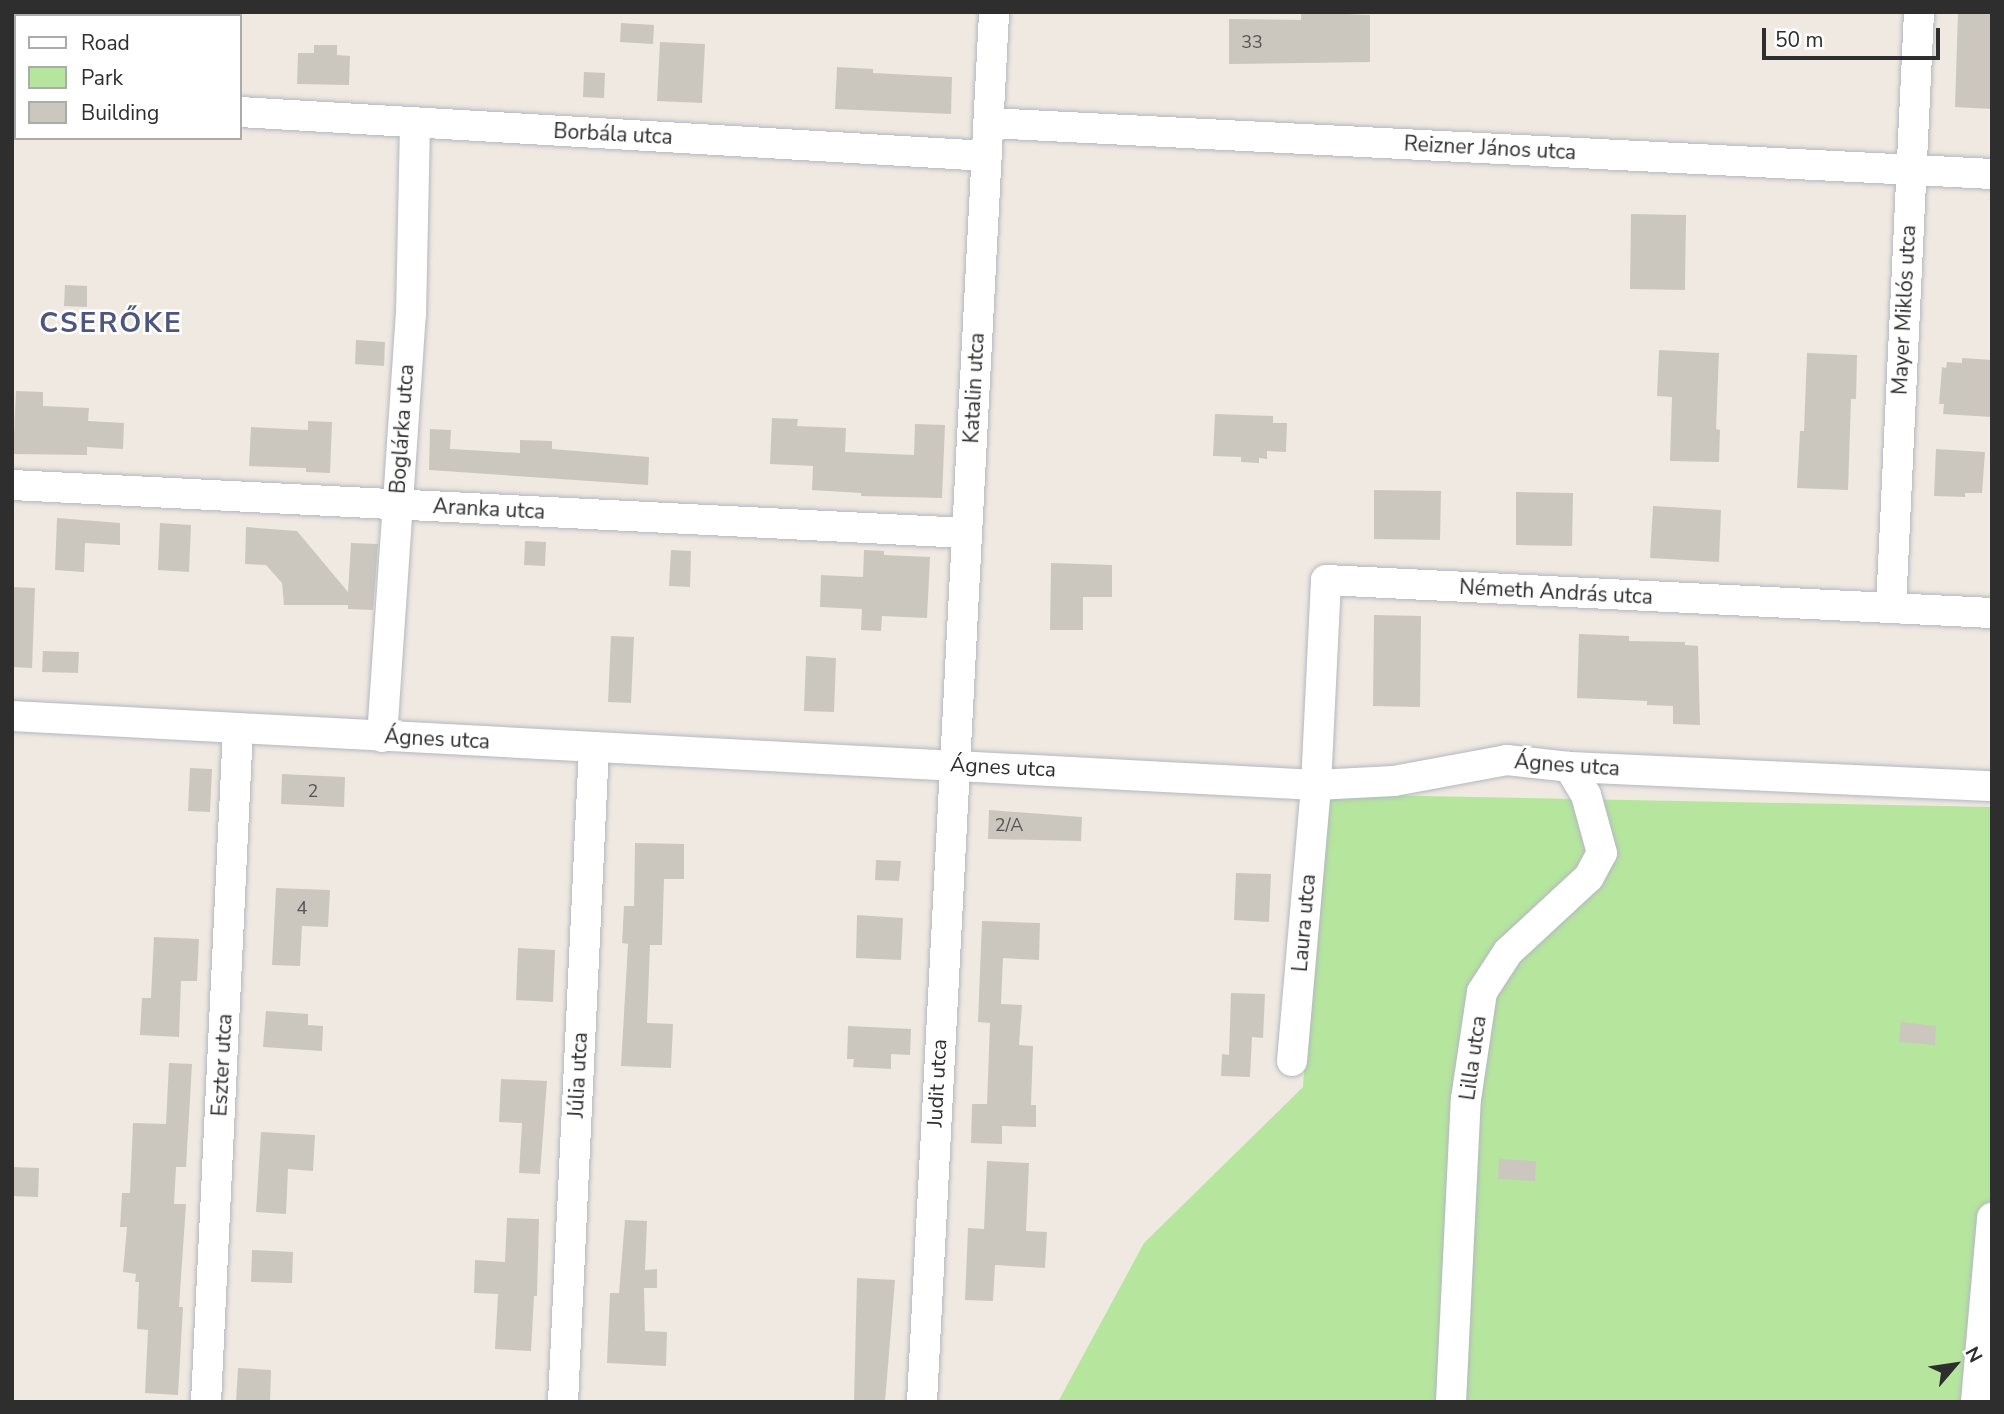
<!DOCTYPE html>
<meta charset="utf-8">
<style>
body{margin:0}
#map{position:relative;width:2004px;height:1414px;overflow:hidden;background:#efe9e1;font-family:"Nunito Sans",sans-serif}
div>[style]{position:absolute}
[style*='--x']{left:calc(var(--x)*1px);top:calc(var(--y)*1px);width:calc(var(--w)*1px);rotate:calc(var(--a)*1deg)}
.green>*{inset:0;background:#b6e59e}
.building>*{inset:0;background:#cbc7bf}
.roads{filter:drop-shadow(0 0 2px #b4b7c1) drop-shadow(0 0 2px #b4b7c1)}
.minor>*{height:30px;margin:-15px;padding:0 15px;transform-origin:15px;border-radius:15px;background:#fff}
span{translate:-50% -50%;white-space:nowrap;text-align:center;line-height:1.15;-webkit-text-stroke:5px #fff;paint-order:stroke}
.number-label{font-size:18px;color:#555452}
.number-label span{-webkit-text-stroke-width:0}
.street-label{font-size:21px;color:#2e2e2e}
.district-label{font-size:28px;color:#4d5680;font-weight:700;letter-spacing:2px}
.frame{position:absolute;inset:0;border:14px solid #2e2e2e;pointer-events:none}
.legend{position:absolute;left:14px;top:14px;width:228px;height:126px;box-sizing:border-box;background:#fff;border:2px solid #ababab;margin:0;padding:9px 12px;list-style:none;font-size:21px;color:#2e2e2e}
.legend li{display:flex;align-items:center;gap:14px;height:35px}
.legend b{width:35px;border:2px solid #ababab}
.north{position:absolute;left:1920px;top:1330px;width:70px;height:70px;-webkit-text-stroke:5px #fff;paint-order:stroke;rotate:61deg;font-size:19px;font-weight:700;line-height:28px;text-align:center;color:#2e2e2e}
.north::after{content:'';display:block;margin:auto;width:24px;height:32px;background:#2e2e2e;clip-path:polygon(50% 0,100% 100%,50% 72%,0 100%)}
.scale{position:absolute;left:1762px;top:28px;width:178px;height:32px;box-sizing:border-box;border:4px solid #2e2e2e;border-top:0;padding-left:9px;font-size:21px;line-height:24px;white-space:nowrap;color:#2e2e2e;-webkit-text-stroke:5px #fff;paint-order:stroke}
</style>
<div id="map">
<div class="green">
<div style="clip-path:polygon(1321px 794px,1992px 807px,1992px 1402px,1058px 1402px,1144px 1243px,1303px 1087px)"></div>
</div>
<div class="building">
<div style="clip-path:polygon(1301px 12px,1370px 15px,1370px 62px,1229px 64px,1229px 19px,1301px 20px)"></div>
<div style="clip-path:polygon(1958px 12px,1991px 12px,1992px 109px,1955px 107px)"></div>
<div style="clip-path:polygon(621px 23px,654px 25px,653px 44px,620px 42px)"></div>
<div style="clip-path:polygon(660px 42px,705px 44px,702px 103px,657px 101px)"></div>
<div style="clip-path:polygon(314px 45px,337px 45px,337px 55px,350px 56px,349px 85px,297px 84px,298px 53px,314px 53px)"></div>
<div style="clip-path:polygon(837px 67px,873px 69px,873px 73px,952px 77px,951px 114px,835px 109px)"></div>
<div style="clip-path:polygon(584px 72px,605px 73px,604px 98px,583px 97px)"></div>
<div style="clip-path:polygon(1631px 214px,1686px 215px,1685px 290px,1630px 289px)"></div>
<div style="clip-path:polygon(65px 285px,87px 286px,87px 307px,64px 306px)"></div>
<div style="clip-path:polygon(356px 340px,385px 342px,384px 366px,355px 364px)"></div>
<div style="clip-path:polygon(1659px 350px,1719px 353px,1716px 429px,1720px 430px,1719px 462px,1670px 461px,1672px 397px,1657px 396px)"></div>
<div style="clip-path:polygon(1807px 353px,1857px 355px,1856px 399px,1851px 399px,1848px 490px,1797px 488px,1800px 431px,1804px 431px)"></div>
<div style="clip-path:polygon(1962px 358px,1992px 360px,1992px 417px,1943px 414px,1944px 404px,1939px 404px,1942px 367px,1946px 368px,1947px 362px,1962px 363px)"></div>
<div style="clip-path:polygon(16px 391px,43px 392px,43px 406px,89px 408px,88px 421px,124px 423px,123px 449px,87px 447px,87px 455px,13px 454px)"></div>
<div style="clip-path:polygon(1215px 414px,1273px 416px,1273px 423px,1287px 423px,1286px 452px,1267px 451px,1267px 459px,1259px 458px,1259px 463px,1241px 462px,1241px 457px,1213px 456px)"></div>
<div style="clip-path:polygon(772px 418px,798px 419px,797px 426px,846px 428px,845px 452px,914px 455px,915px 424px,945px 425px,942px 498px,861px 496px,861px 493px,812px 490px,813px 466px,770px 464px)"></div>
<div style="clip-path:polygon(308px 421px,332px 422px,330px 473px,306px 472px,306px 468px,249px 466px,251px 427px,308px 430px)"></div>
<div style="clip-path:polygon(430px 429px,451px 430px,450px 449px,520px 453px,520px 440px,552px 441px,552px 449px,649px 457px,648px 485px,429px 470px)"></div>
<div style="clip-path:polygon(1936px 449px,1985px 452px,1982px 493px,1965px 493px,1965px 497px,1934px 496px)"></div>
<div style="clip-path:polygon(1374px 490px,1441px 491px,1440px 540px,1374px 539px)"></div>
<div style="clip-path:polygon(1516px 492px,1573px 493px,1572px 546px,1516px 545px)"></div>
<div style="clip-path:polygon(1653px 506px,1721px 510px,1719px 562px,1650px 558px)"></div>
<div style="clip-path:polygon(57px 518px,120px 523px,120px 545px,85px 543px,84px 572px,55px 570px)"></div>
<div style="clip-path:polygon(160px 523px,191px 525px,189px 572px,158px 570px)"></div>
<div style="clip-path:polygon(246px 527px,297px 531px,348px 592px,351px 543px,378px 544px,373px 610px,348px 609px,348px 605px,284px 605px,282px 583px,266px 565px,245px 564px)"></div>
<div style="clip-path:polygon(525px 541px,546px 542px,545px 566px,524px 565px)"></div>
<div style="clip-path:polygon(671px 550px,691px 551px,690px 587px,669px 586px)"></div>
<div style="clip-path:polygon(864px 550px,884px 551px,884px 555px,930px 557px,927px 618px,882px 616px,881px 631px,861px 630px,862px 609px,820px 607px,821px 575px,863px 577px)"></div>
<div style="clip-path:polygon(1051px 563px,1112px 565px,1112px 597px,1083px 597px,1083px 630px,1050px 630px)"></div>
<div style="clip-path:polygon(12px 587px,35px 588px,32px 668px,12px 667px)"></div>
<div style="clip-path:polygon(1374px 615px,1421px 616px,1420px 707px,1373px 706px)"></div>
<div style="clip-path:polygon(1579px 634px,1629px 636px,1629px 641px,1685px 642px,1685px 645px,1698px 646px,1700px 725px,1673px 724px,1673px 706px,1647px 705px,1647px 701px,1577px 698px)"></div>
<div style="clip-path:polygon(611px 636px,634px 637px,631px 703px,608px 702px)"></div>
<div style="clip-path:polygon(43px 651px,79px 652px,78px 673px,42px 672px)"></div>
<div style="clip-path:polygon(806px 656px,836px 658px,834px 712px,804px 711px)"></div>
<div style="clip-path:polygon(190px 768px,212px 769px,210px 812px,188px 811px)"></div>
<div style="clip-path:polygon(282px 774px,345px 777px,344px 807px,281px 804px)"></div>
<div style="clip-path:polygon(989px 810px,1082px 817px,1081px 841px,988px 839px)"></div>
<div style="clip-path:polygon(635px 843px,684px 844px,684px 879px,664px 879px,662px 945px,650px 945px,647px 1023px,673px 1024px,671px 1068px,621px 1066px,628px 944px,622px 943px,624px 906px,634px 906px)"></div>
<div style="clip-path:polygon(876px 860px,901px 861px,899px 881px,875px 880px)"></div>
<div style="clip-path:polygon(1236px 873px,1271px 874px,1269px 922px,1234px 920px)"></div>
<div style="clip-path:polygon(276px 888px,330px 890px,328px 927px,302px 926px,300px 966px,272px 965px)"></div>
<div style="clip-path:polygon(857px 915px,903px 918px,901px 960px,856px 958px)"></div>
<div style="clip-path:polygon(982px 921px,1040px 923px,1039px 960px,1003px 958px,1001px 1004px,1022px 1005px,1019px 1045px,1033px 1046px,1031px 1105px,1036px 1105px,1036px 1127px,1002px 1126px,1002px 1144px,971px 1143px,972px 1104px,987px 1104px,990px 1023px,978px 1022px)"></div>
<div style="clip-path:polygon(154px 937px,199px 939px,197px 981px,181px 981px,179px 1037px,140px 1035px,142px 998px,151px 998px)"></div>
<div style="clip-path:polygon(518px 948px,555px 950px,553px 1002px,516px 1000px)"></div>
<div style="clip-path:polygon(1231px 993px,1265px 994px,1263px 1038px,1252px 1037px,1250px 1077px,1221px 1076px,1222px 1054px,1229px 1055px)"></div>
<div style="clip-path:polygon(266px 1011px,308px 1014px,308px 1025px,323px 1026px,322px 1051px,263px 1047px)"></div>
<div style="clip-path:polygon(1901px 1022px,1936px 1026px,1935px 1045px,1899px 1042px)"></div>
<div style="clip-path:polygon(848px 1026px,911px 1029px,910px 1055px,891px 1054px,891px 1069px,853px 1067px,854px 1059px,847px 1059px)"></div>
<div style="clip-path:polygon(169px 1063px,192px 1064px,186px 1167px,176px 1167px,174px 1204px,186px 1204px,179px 1307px,183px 1307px,178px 1395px,145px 1393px,148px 1330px,137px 1329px,139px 1282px,135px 1282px,136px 1274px,123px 1272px,127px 1227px,120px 1227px,122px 1193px,130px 1193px,133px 1123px,166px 1124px)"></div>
<div style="clip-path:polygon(501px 1079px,547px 1081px,540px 1174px,519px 1173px,522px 1123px,499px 1122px)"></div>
<div style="clip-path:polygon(261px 1132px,315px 1135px,313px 1171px,288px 1169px,286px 1214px,256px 1212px)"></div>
<div style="clip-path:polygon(1499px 1159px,1536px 1161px,1535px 1181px,1498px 1179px)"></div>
<div style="clip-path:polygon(987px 1161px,1029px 1163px,1026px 1231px,1047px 1232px,1045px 1268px,995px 1265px,993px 1301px,965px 1300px,968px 1228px,984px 1229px)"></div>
<div style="clip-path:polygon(12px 1167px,39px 1168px,38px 1197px,12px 1196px)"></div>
<div style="clip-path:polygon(507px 1218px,539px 1219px,537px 1296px,534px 1296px,531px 1351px,495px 1349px,498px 1294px,474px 1293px,475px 1260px,505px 1262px)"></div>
<div style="clip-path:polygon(625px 1220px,647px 1221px,645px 1270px,657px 1269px,657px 1288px,644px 1288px,645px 1331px,667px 1332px,666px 1366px,607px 1363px,610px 1293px,619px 1293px)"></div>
<div style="clip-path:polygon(252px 1250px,293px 1252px,292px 1283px,251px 1282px)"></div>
<div style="clip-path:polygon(857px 1278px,895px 1280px,885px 1402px,854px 1402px)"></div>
<div style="clip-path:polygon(238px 1368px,271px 1370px,270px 1402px,236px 1402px)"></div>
</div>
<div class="roads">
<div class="minor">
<div style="--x:12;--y:99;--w:4;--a:0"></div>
<div style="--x:240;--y:112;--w:748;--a:3.37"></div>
<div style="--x:989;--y:123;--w:1004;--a:2.91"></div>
<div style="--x:12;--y:485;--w:955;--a:2.88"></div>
<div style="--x:1891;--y:608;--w:597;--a:-87.31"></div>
<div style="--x:12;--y:716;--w:1306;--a:3.03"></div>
<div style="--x:1316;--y:785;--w:78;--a:-2.9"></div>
<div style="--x:1394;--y:781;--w:115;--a:-10.5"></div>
<div style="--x:1507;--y:760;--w:62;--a:6.4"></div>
<div style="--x:1569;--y:767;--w:423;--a:2.6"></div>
<div style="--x:382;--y:737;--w:423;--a:-86.1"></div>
<div style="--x:411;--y:315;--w:193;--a:-88.8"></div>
<div style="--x:1292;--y:1061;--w:277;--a:-85"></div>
<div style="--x:1316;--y:785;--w:205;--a:-87.2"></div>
<div style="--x:1326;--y:580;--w:667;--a:2.84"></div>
<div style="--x:206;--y:1402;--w:674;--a:-87.28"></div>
<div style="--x:563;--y:1402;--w:655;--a:-87.29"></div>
<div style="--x:922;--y:1402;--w:1392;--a:-87.03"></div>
<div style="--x:1451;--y:1402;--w:303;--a:-87.2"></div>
<div style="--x:1466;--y:1099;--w:108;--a:-81.5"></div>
<div style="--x:1482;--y:992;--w:48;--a:-57"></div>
<div style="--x:1508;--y:952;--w:110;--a:-42.8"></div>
<div style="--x:1589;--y:877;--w:27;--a:-62"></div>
<div style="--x:1602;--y:853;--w:60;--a:-105.4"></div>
<div style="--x:1586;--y:795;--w:33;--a:-121"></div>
<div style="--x:1976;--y:1402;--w:185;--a:-85"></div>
</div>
</div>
<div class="number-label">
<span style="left:1252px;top:42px">33</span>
<span style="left:313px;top:791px">2</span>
<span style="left:1009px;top:825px">2/A</span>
<span style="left:302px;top:908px">4</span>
</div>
<div class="street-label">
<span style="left:613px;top:134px;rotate:3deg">Borbála utca</span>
<span style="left:1490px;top:148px;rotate:3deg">Reizner János utca</span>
<span style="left:1904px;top:310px;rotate:-87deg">Mayer Miklós utca</span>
<span style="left:974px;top:388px;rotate:-87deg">Katalin utca</span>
<span style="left:402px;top:429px;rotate:-86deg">Boglárka utca</span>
<span style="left:489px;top:509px;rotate:3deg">Aranka utca</span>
<span style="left:1556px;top:592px;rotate:3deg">Németh András utca</span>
<span style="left:437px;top:739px;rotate:3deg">Ágnes utca</span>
<span style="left:1567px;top:765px;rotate:4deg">Ágnes utca</span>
<span style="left:1003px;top:767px;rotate:3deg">Ágnes utca</span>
<span style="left:1304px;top:923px;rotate:-85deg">Laura utca</span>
<span style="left:1473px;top:1058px;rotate:-82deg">Lilla utca</span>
<span style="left:222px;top:1065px;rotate:-87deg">Eszter utca</span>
<span style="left:578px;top:1075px;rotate:-87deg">Júlia utca</span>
<span style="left:937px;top:1083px;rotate:-87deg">Judit utca</span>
</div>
<div class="district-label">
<span style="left:111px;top:323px">CSERŐKE</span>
</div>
<div class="frame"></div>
<ul class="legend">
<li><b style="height:9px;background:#fff"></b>Road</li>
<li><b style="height:19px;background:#b6e59e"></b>Park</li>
<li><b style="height:19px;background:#cbc7bf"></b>Building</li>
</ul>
<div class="north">N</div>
<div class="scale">50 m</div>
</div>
